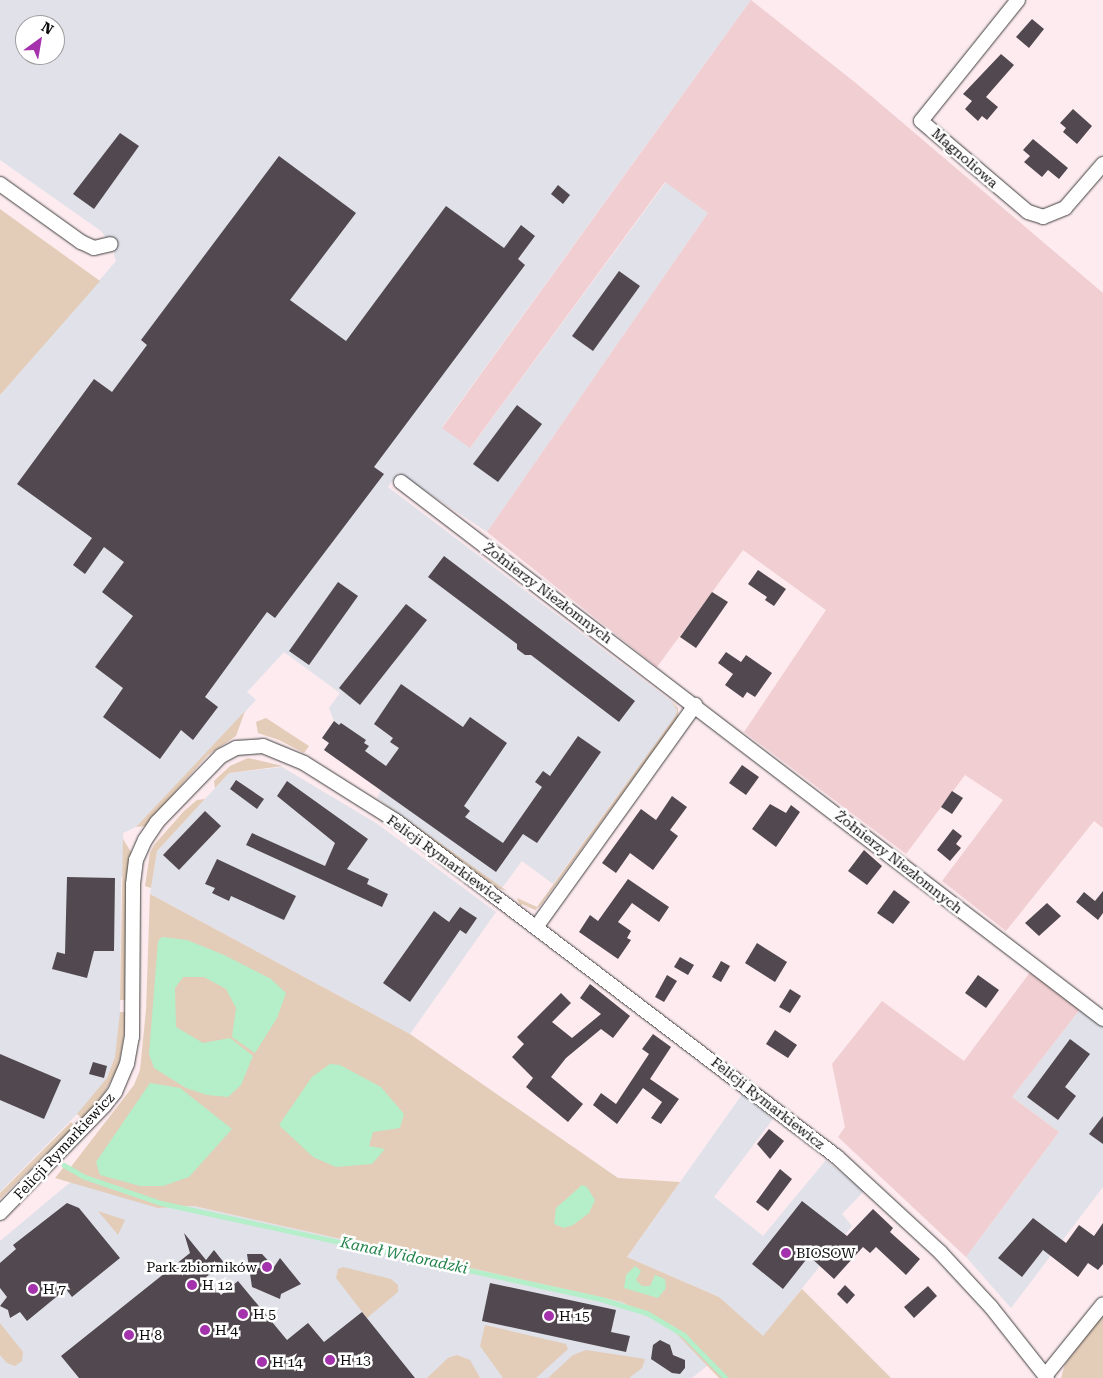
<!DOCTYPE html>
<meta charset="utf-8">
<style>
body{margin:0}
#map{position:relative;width:1103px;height:1378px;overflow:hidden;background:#fdebef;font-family:"Roboto Serif",serif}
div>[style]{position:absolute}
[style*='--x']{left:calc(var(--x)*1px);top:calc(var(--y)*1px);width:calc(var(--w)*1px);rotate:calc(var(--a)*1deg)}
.industrial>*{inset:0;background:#e0e1e9}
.farmland>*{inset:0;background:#f0ced1}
.green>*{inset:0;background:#e3ccb8}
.water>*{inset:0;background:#b4efc9}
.stream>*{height:4.5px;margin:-2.25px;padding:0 2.25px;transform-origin:2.25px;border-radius:2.25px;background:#b4efc9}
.building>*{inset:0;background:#52484f}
.roads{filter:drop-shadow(0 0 1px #3e3e3e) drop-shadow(0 0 1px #3e3e3e)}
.minor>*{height:14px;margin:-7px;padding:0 7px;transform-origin:7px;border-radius:7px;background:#fff}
.dots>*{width:14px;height:14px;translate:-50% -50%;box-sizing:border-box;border:2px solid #fff;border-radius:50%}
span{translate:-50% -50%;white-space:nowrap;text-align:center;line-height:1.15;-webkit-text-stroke:5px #fff;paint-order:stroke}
.street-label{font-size:14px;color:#0b0b0b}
.poi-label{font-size:14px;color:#0b0b0b}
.left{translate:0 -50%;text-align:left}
.right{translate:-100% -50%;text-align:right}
.water-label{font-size:15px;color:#208249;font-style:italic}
.north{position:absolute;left:15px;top:15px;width:50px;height:50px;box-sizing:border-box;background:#fff;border:1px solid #9d9d9d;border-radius:50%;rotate:32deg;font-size:14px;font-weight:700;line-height:20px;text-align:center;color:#0b0b0b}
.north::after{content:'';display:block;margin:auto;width:18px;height:22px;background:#a432ac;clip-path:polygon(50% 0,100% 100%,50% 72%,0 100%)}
</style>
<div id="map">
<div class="industrial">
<div style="clip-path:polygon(evenodd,0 0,751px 0,442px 427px,471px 447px,666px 182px,708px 213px,487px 532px,398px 473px,388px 487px,671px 701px,677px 710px,676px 715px,553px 884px,522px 861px,502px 888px,377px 798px,381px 790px,324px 750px,329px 743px,322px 738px,334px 721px,329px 708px,340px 693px,284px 652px,247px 692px,256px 700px,136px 827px,123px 833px,125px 872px,121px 878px,120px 1026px,115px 1057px,107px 1078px,92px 1099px,0 1192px,0 395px,116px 261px,111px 244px,101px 231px,0 160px,0 0,25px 25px,55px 25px,55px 55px,25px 55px,25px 25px)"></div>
<div style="clip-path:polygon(282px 767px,376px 823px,496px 912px,410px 1034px,150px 894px,157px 851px,229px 773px)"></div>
<div style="clip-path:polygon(1081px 1008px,1103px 1024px,1103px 1187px,1011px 1308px,966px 1257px,1059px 1132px,1012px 1097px)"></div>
<div style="clip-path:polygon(743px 1093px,773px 1119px,714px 1197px,763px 1236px,826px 1160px,864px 1191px,842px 1214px,852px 1226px,763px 1337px,719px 1297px,627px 1257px)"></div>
<div style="clip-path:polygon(73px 1180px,158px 1208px,194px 1206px,622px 1302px,673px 1330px,708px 1365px,692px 1378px,0 1378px,0 1241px)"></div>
</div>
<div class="farmland">
<div style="clip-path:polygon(751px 0,857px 84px,1103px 293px,1103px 828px,1094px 821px,1006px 931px,942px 881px,1003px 800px,965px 775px,906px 854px,744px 732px,826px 610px,743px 550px,657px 667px,487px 532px,708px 213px,665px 182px,470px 448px,442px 428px)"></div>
<div style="clip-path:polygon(1031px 971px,1081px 1008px,1012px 1097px,1059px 1132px,966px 1257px,838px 1137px,845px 1127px,832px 1064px,882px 1001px,964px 1061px)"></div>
</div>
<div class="green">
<div style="clip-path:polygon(0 209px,100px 281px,0 395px)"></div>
<div style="clip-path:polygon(671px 701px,678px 708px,678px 717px,541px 905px,535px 910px,522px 904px,520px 906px,517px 898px,537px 907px,676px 715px,677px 710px)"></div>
<div style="clip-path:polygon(245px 711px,236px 736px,208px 755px,145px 826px,136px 827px)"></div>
<div style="clip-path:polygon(266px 718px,309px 746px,304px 753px,279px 740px,258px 733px,256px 722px)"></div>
<div style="clip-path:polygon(248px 758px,283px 766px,229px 773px,215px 788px,214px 781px,230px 766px)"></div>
<div style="clip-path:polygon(377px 798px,507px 891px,495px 887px)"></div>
<div style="clip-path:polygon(205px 799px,157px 851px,151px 888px,145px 886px,150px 853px,154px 845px,184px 811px,197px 800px)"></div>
<div style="clip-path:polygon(123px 839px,131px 852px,127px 885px,126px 1000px,120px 1000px)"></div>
<div style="clip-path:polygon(150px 894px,410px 1034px,618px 1178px,680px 1182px,627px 1257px,719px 1297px,763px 1336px,802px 1289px,891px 1378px,719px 1378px,673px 1330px,622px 1302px,194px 1206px,158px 1208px,55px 1178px,63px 1168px,70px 1168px,134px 1085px,140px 1070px,146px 1010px)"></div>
<div style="clip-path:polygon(120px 1012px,125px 1012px,126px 1023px,119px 1065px,105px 1092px,83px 1119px,77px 1114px,107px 1078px,115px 1057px)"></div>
<div style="clip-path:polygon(71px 1122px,75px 1126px,0 1199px,0 1193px)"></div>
<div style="clip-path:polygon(98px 1211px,125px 1220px,118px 1235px)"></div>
<div style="clip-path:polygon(343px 1267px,391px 1279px,398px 1285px,398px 1292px,367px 1318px,336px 1278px,338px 1269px)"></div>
<div style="clip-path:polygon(1103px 1314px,1103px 1378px,1061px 1378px,1065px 1364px)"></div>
<div style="clip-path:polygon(0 1323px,23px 1352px,22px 1361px,15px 1366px,7px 1363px,0 1355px)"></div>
<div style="clip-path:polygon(485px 1325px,566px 1344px,568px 1349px,536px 1378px,503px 1378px,480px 1346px)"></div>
<div style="clip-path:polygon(586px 1350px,639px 1358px,645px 1359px,642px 1368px,629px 1378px,548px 1378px,573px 1355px)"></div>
<div style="clip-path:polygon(457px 1355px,470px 1360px,480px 1378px,427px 1378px,448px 1358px)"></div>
</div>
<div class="water">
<div style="clip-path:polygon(162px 937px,187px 940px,224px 955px,271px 979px,286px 993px,277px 1018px,255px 1053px,232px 1037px,236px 1008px,226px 989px,204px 977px,183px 977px,175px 988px,176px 1027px,203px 1043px,230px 1038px,253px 1056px,241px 1085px,228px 1097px,207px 1095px,186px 1088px,154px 1068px,149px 1054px,158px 941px)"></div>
<div style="clip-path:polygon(330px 1064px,340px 1065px,381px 1087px,404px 1114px,400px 1128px,373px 1132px,369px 1146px,385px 1149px,372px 1164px,336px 1167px,313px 1157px,279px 1125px,312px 1077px)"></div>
<div style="clip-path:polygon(150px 1083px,180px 1088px,232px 1129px,189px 1177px,163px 1186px,140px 1186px,100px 1175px,96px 1162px)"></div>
<div style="clip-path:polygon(582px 1185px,587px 1187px,595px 1200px,589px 1213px,573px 1225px,564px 1228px,554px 1224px,556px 1208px)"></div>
<div style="clip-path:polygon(635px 1266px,641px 1271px,636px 1280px,642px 1286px,650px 1286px,655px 1275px,665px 1279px,666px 1288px,658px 1298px,624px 1288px,626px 1275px)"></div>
</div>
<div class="stream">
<div style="--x:64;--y:1165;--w:24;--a:30"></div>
<div style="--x:85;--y:1177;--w:80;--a:18.9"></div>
<div style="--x:161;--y:1203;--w:450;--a:12.3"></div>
<div style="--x:601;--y:1299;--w:48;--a:16.9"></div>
<div style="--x:647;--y:1313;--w:43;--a:30.7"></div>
<div style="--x:684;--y:1335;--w:60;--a:45.7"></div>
</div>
<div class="building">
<div style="clip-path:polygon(1032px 19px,1044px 29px,1029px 48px,1016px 37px)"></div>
<div style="clip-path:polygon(1001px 54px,1014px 65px,986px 97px,998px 107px,987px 120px,982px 116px,978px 121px,965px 109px,972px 101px,963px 94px)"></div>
<div style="clip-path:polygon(1073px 109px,1092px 126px,1077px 144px,1063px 132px,1066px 128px,1060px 123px)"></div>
<div style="clip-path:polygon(120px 133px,139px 146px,94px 209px,73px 194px)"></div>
<div style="clip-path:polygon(1033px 139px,1068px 168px,1059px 179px,1048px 170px,1042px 177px,1024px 162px,1030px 156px,1023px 150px)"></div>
<div style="clip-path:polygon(279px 156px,356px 213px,290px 300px,346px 341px,446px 206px,504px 248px,521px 225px,535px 236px,518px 259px,525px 265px,374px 467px,384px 474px,275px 618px,267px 612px,205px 697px,218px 707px,193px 740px,181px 730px,160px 759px,103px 717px,123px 688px,95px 667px,133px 616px,102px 592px,124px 562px,104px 547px,85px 574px,73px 565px,92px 538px,17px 484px,94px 379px,112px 392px,147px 345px,141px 340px)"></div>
<div style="clip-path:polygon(558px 185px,570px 195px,563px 204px,551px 194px)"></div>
<div style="clip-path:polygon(619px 271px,640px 286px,593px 351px,572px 336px)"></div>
<div style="clip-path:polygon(517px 405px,542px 424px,498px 482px,473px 464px)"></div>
<div style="clip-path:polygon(444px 556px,635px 701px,619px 722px,531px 655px,525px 655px,517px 649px,517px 644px,428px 577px)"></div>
<div style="clip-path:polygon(758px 570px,786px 589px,774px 606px,765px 600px,767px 597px,748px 584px)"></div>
<div style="clip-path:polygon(338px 582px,358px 596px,309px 665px,289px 651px)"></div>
<div style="clip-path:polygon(712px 592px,728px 602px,696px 648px,680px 637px)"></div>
<div style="clip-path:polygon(406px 604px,427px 620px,360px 705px,339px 688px)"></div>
<div style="clip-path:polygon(726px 652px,741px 662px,746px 655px,772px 673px,755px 697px,747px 692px,743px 698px,725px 685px,733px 674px,718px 663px)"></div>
<div style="clip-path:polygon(401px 684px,463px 727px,470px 717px,507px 743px,464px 806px,470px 811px,465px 817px,503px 843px,542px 787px,535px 782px,543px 771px,550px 776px,578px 736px,601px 752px,537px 843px,523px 834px,496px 872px,324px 750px,329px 743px,322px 738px,334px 721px,339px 725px,341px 723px,366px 740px,364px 743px,369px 746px,365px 751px,386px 766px,399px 748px,390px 742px,393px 738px,374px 724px)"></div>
<div style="clip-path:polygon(742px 765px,759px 777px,746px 795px,729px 783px)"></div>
<div style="clip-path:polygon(236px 780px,264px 799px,257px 809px,230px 789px)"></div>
<div style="clip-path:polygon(287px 781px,368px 839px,347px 869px,369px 879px,367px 884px,388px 894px,382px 907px,246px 845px,252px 833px,325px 866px,335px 843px,277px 796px)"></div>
<div style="clip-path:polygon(952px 791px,963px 798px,952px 814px,941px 807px)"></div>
<div style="clip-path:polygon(672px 796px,687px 807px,670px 830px,678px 836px,653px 870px,630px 853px,616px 873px,602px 863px,641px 809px,656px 820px)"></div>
<div style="clip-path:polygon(770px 804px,786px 813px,791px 805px,800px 812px,776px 847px,752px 829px)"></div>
<div style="clip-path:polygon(205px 811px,221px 826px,179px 870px,163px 855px)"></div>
<div style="clip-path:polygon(953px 829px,962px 836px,956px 844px,961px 848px,950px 861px,937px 850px)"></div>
<div style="clip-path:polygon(864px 850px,882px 866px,867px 885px,848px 871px)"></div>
<div style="clip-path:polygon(217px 859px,296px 896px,284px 920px,231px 896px,229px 901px,212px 893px,215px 888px,205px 884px)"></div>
<div style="clip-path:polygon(67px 877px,115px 878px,114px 951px,94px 951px,87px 978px,52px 969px,57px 952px,65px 954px)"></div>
<div style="clip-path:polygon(628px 879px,669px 907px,659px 922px,632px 903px,618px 922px,631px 931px,627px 938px,631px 940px,618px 959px,579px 932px,590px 915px,598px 921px)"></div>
<div style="clip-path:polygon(894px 890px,910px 902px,893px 924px,877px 913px)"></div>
<div style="clip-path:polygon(1103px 891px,1103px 913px,1098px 920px,1076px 902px,1084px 892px,1095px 901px)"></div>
<div style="clip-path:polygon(1047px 903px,1061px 916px,1039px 936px,1025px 923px)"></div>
<div style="clip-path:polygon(460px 907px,477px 918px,466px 934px,460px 930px,410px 1002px,383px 983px,434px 911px,449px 922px)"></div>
<div style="clip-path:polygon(757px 943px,787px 962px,775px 982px,745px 963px)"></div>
<div style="clip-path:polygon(680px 957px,694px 965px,688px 975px,674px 967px)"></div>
<div style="clip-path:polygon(721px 961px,730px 966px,721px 982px,712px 977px)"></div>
<div style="clip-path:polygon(667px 975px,677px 981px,664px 1002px,655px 997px)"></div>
<div style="clip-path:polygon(978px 975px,999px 990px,986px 1008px,965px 993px)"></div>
<div style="clip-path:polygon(590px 984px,630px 1016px,613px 1038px,601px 1029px,566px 1058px,551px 1077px,583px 1104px,568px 1122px,526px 1087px,533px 1078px,512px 1057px,524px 1044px,517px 1037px,561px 993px,571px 1003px,552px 1022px,572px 1038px,601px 1014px,580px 998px)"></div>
<div style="clip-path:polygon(790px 989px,801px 996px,790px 1013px,779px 1007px)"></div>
<div style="clip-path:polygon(775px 1030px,797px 1045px,788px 1058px,766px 1044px)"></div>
<div style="clip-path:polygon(653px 1034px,671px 1047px,650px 1079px,679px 1099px,661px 1124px,651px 1118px,662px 1102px,643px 1088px,617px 1124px,593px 1105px,601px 1093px,616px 1104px,649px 1054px,642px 1049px)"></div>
<div style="clip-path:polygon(1070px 1039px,1090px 1054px,1065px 1087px,1076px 1096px,1058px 1120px,1027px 1097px)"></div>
<div style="clip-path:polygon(0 1054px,61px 1080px,44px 1119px,0 1100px)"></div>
<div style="clip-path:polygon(93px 1062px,107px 1066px,104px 1078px,89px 1074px)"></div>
<div style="clip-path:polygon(1103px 1116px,1103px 1144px,1089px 1134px)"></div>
<div style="clip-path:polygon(769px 1129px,784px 1141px,770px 1159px,757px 1144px)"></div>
<div style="clip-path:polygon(780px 1169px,792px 1179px,768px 1211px,756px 1202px)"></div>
<div style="clip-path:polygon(802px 1201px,847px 1236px,873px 1209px,893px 1228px,890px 1232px,920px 1259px,906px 1275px,876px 1247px,870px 1253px,863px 1247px,834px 1279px,809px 1256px,783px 1289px,752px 1264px)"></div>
<div style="clip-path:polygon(67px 1203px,79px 1208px,120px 1258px,72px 1297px,66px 1289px,27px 1321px,20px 1312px,10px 1318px,8px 1310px,0 1306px,7px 1297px,0 1288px,0 1263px,16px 1249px,13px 1245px)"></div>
<div style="clip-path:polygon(1033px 1218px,1066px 1243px,1079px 1225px,1094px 1236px,1103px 1223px,1103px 1264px,1098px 1270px,1088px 1263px,1078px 1277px,1043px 1250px,1022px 1277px,998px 1258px)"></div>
<div style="clip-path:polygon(184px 1233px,206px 1260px,214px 1250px,225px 1264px,206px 1277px,221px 1295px,238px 1281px,287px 1340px,308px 1323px,324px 1342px,362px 1312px,415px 1378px,79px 1378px,61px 1356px,190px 1253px)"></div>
<div style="clip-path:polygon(247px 1254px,262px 1254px,274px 1267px,280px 1258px,301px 1284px,281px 1294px,280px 1299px,252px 1287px)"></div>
<div style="clip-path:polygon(490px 1283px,616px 1310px,611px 1332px,630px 1336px,626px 1352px,482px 1321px)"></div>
<div style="clip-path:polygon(845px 1285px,855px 1295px,847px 1304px,837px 1294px)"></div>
<div style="clip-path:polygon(928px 1286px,937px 1296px,914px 1318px,904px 1307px)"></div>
<div style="clip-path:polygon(660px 1340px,670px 1345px,673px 1355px,685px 1360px,685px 1368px,680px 1374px,672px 1373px,651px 1359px,653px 1345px)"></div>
</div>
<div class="roads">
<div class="minor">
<div style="--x:1018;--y:0;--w:155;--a:128.7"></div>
<div style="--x:921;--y:121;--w:140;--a:40.4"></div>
<div style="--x:1028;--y:212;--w:16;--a:18"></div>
<div style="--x:1043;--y:217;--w:24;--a:-22"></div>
<div style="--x:1065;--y:208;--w:58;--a:-49.2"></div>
<div style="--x:0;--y:184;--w:100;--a:35.6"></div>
<div style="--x:81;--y:242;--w:14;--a:25"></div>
<div style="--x:94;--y:248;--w:17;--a:-13"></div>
<div style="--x:401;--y:482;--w:884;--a:37.41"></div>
<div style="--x:537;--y:926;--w:272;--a:-54.4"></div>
<div style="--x:0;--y:1213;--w:149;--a:-45.8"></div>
<div style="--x:104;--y:1106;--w:18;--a:-52"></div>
<div style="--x:115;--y:1092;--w:30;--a:-67"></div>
<div style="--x:127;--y:1064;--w:27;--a:-80"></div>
<div style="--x:132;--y:1037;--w:153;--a:-89.6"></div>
<div style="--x:133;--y:884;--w:24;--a:-83"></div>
<div style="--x:136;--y:860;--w:22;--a:-66"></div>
<div style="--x:145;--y:840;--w:22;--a:-56"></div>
<div style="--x:157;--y:822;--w:92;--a:-45.9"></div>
<div style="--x:221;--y:756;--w:17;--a:-28"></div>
<div style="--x:236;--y:748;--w:27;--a:-4"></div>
<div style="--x:263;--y:746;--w:44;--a:22.5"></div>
<div style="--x:304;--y:763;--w:109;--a:32.2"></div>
<div style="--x:396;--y:821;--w:554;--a:37.3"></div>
<div style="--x:837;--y:1157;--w:140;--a:42.7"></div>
<div style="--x:940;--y:1252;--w:75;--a:47.2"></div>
<div style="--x:991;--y:1307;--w:90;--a:51.7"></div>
<div style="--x:1045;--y:1376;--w:92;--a:-51.1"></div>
</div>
</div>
<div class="dots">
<div style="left:786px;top:1253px;background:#a432ac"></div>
<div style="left:267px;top:1267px;background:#a432ac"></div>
<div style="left:192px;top:1285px;background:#a432ac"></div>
<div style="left:33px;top:1289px;background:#a432ac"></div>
<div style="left:243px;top:1314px;background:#a432ac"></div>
<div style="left:549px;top:1316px;background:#a432ac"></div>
<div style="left:205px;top:1330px;background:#a432ac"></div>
<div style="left:129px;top:1335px;background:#a432ac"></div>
<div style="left:330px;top:1360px;background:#a432ac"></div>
<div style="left:262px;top:1362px;background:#a432ac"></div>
</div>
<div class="street-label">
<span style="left:965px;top:158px;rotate:41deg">Magnoliowa</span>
<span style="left:548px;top:593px;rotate:37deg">Żołnierzy Niezłomnych</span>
<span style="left:445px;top:859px;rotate:36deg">Felicji Rymarkiewicz</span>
<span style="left:899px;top:862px;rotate:38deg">Żołnierzy Niezłomnych</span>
<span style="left:768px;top:1103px;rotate:38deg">Felicji Rymarkiewicz</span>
<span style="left:64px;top:1146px;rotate:-47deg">Felicji Rymarkiewicz</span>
</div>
<div class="poi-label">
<span class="left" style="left:796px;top:1253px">BIOSOW</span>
<span class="right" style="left:257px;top:1267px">Park zbiorników</span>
<span class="left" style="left:202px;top:1285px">H 12</span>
<span class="left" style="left:43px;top:1289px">H 7</span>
<span class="left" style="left:253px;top:1314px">H 5</span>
<span class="left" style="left:559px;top:1316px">H 15</span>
<span class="left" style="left:215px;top:1330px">H 4</span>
<span class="left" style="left:139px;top:1335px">H 8</span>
<span class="left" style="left:340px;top:1360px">H 13</span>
<span class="left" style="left:272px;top:1362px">H 14</span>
</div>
<div class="water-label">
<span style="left:404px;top:1256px;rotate:12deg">Kanał Widoradzki</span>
</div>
<div class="north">N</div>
</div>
